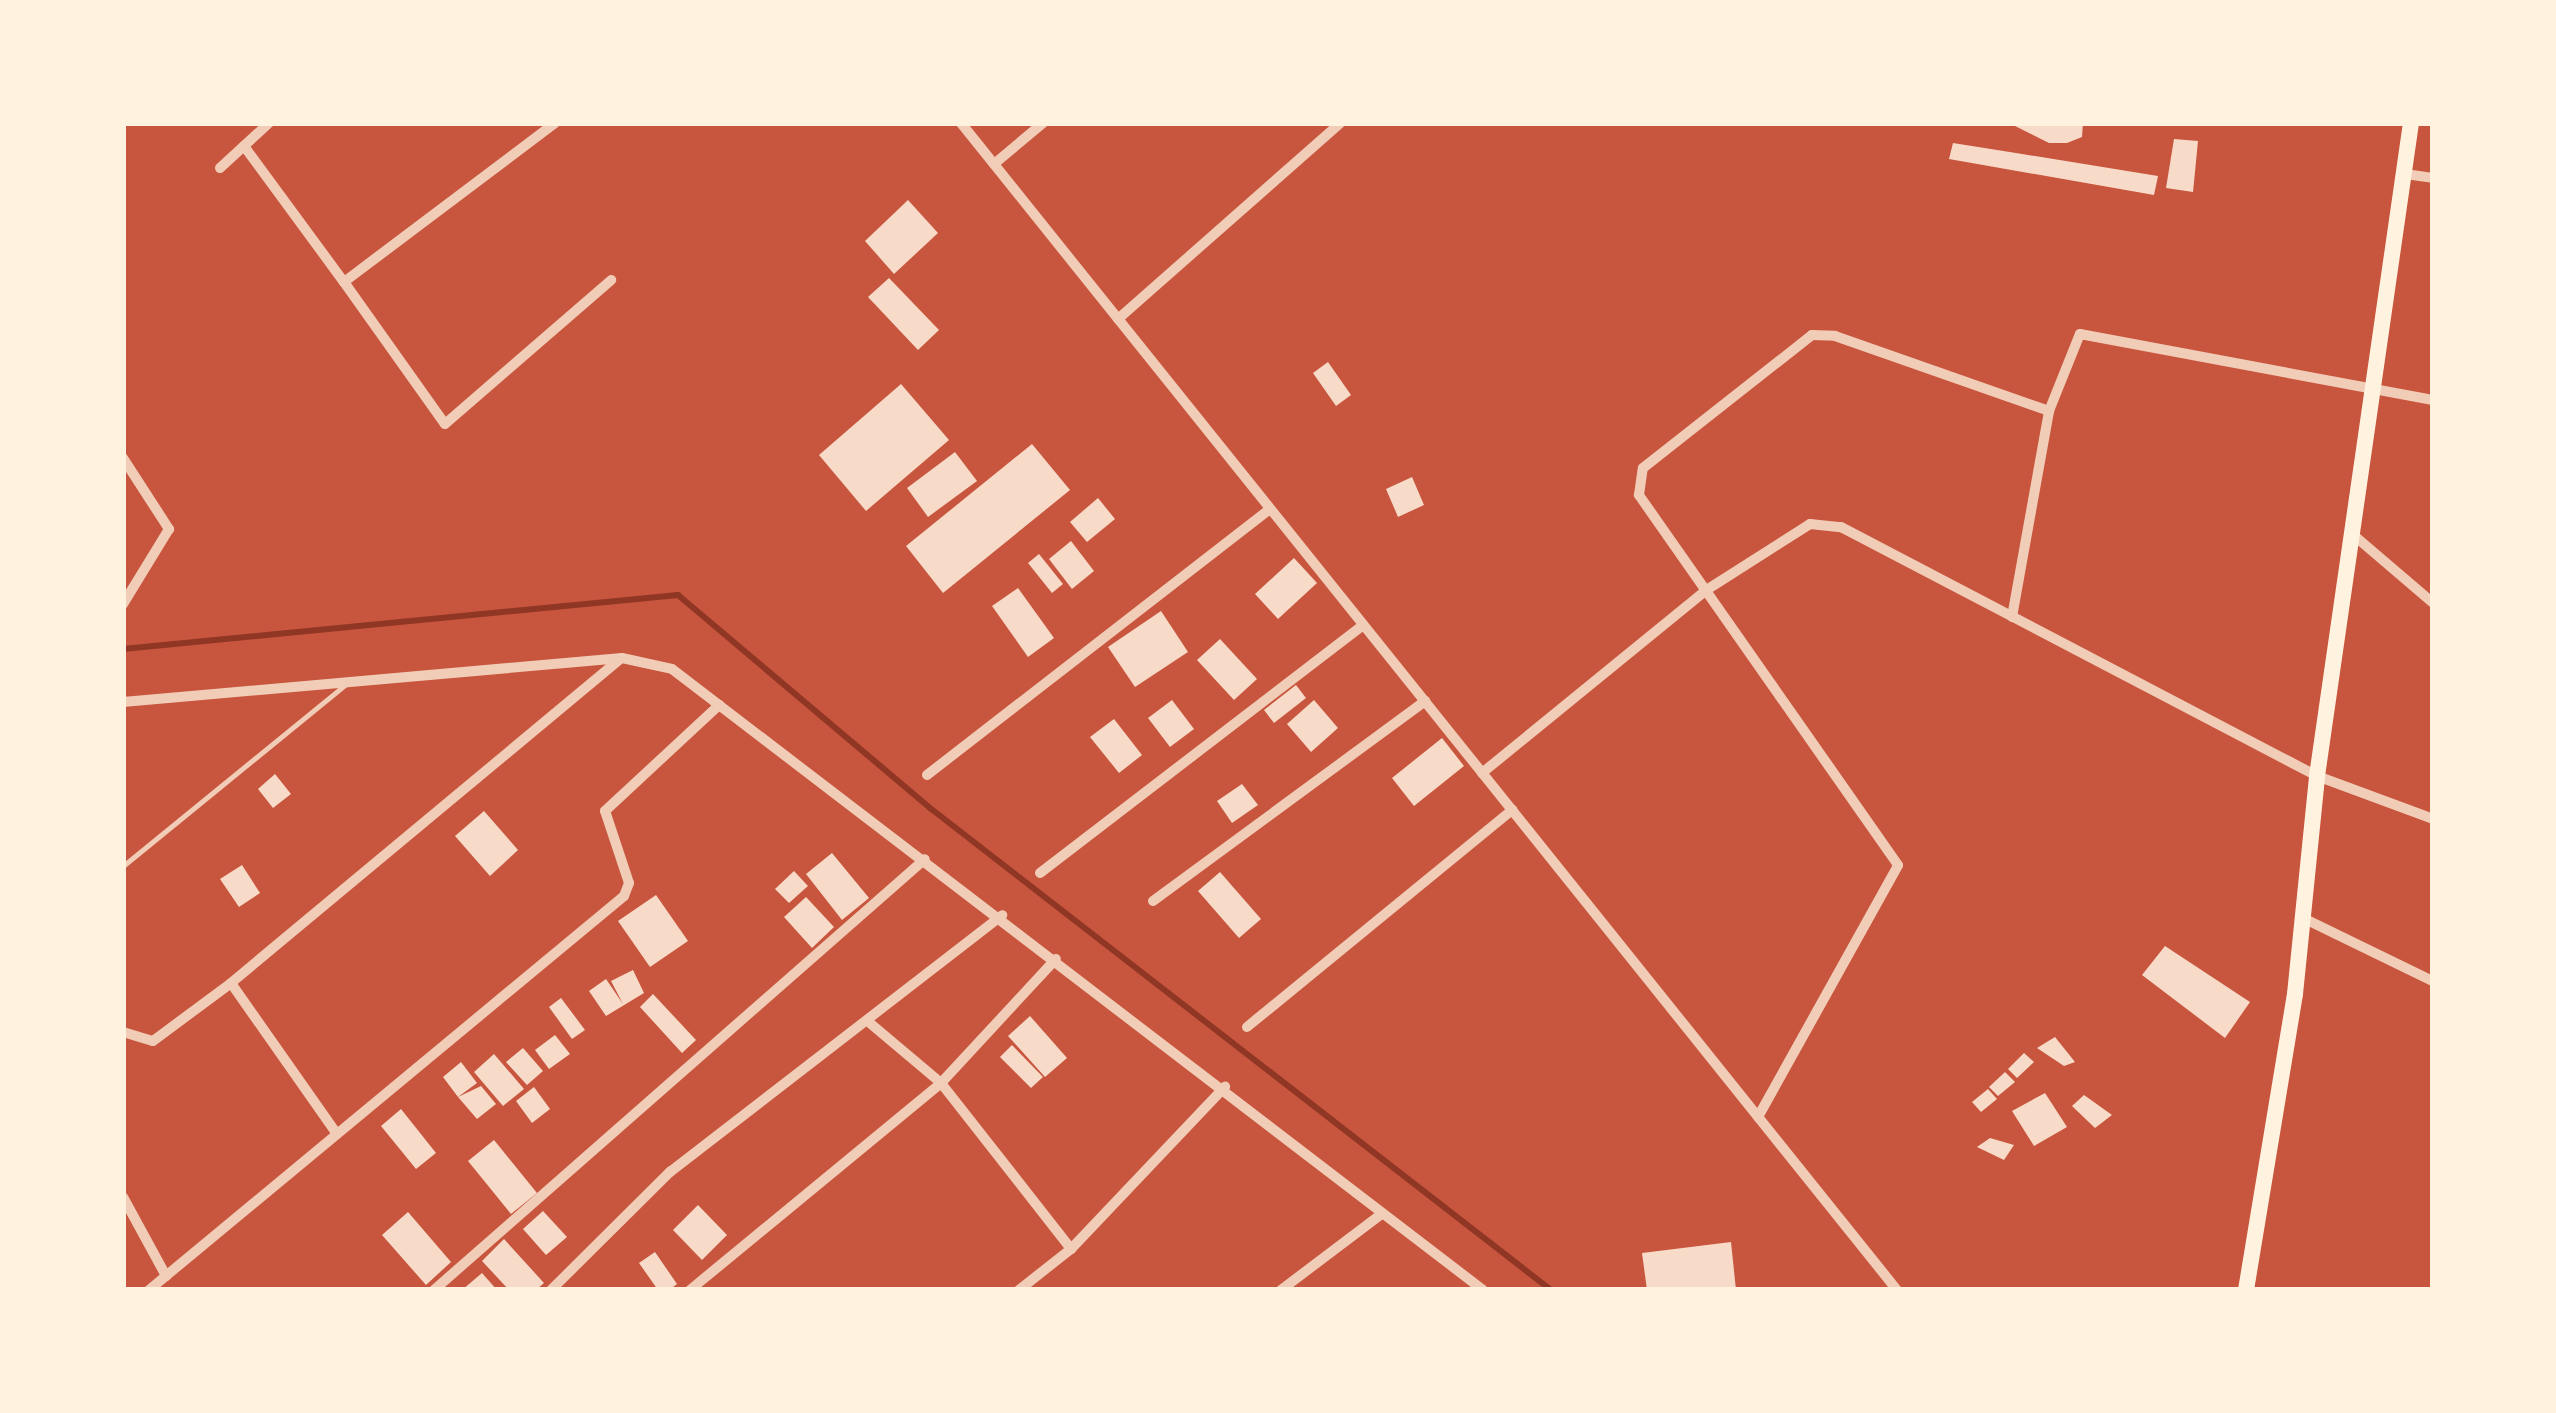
<!DOCTYPE html>
<style>
body{margin:0}
#map{position:relative;width:2556px;height:1413px;overflow:hidden;background:#c8553d;font-family:Signika,sans-serif}
div>[style]{position:absolute}
[style*='--x']{left:calc(var(--x)*1px);top:calc(var(--y)*1px);width:calc(var(--w)*1px);rotate:calc(var(--a)*1deg)}
.stream>*{height:6px;margin:-3px;padding:0 3px;transform-origin:3px;border-radius:3px;background:#8f3625}
.building>*{inset:0;background:#f7dbc8}
.service>*{height:4.5px;margin:-2.25px;padding:0 2.25px;transform-origin:2.25px;border-radius:2.25px;background:#f1ccb7}
.minor>*{height:10px;margin:-5px;padding:0 5px;transform-origin:5px;border-radius:5px;background:#f1ccb7}
.primary>*{height:16px;margin:-8px;padding:0 8px;transform-origin:8px;border-radius:8px;background:#fff3e0}
span{translate:-50% -50%;white-space:nowrap;text-align:center;line-height:1.15;-webkit-text-stroke:10px #fff3e0;paint-order:stroke}
.frame{position:absolute;inset:0;border:126px solid #fff3e0;pointer-events:none}
</style>
<div id="map">
<div class="stream">
<div style="--x:123;--y:649;--w:558;--a:-5.56"></div>
<div style="--x:678;--y:595;--w:330;--a:40.2"></div>
<div style="--x:930;--y:808;--w:786;--a:37.82"></div>
</div>
<div class="building">
<div style="clip-path:polygon(2083px 123px,2082px 137px,2067px 143px,2049px 143px,2011px 124px)"></div>
<div style="clip-path:polygon(2174px 139px,2198px 141px,2193px 192px,2166px 188px)"></div>
<div style="clip-path:polygon(1953px 143px,2016px 153px,2158px 176px,2154px 195px,1949px 159px)"></div>
<div style="clip-path:polygon(908px 200px,938px 233px,894px 274px,865px 241px)"></div>
<div style="clip-path:polygon(889px 278px,939px 330px,918px 350px,868px 297px)"></div>
<div style="clip-path:polygon(1328px 362px,1351px 395px,1336px 406px,1313px 373px)"></div>
<div style="clip-path:polygon(901px 384px,949px 440px,866px 511px,819px 455px)"></div>
<div style="clip-path:polygon(1032px 444px,1070px 490px,943px 593px,906px 546px)"></div>
<div style="clip-path:polygon(955px 452px,977px 481px,928px 517px,907px 488px)"></div>
<div style="clip-path:polygon(1412px 477px,1424px 505px,1398px 517px,1386px 489px)"></div>
<div style="clip-path:polygon(1098px 498px,1115px 519px,1087px 542px,1070px 522px)"></div>
<div style="clip-path:polygon(1071px 541px,1094px 571px,1072px 589px,1049px 559px)"></div>
<div style="clip-path:polygon(1039px 554px,1063px 584px,1052px 593px,1028px 563px)"></div>
<div style="clip-path:polygon(1294px 558px,1317px 583px,1278px 619px,1255px 594px)"></div>
<div style="clip-path:polygon(1018px 588px,1054px 638px,1028px 657px,992px 606px)"></div>
<div style="clip-path:polygon(1161px 611px,1188px 652px,1135px 687px,1108px 647px)"></div>
<div style="clip-path:polygon(1220px 639px,1257px 679px,1234px 700px,1197px 660px)"></div>
<div style="clip-path:polygon(1296px 685px,1306px 698px,1274px 723px,1264px 710px)"></div>
<div style="clip-path:polygon(1172px 700px,1194px 729px,1170px 747px,1148px 718px)"></div>
<div style="clip-path:polygon(1314px 700px,1338px 728px,1311px 752px,1287px 724px)"></div>
<div style="clip-path:polygon(1114px 719px,1142px 755px,1119px 773px,1090px 737px)"></div>
<div style="clip-path:polygon(1442px 738px,1464px 766px,1414px 806px,1392px 778px)"></div>
<div style="clip-path:polygon(275px 774px,291px 794px,273px 808px,258px 789px)"></div>
<div style="clip-path:polygon(1242px 784px,1258px 805px,1232px 823px,1217px 801px)"></div>
<div style="clip-path:polygon(484px 811px,518px 850px,490px 876px,455px 836px)"></div>
<div style="clip-path:polygon(832px 853px,869px 898px,842px 920px,806px 874px)"></div>
<div style="clip-path:polygon(242px 865px,260px 893px,239px 907px,220px 879px)"></div>
<div style="clip-path:polygon(794px 871px,808px 886px,789px 903px,775px 889px)"></div>
<div style="clip-path:polygon(1220px 872px,1261px 919px,1239px 938px,1198px 891px)"></div>
<div style="clip-path:polygon(656px 895px,688px 941px,650px 967px,618px 921px)"></div>
<div style="clip-path:polygon(806px 897px,834px 927px,812px 948px,784px 917px)"></div>
<div style="clip-path:polygon(2165px 946px,2250px 1002px,2225px 1038px,2142px 975px)"></div>
<div style="clip-path:polygon(633px 970px,644px 993px,606px 1016px,589px 991px,606px 979px,623px 1004px,611px 981px)"></div>
<div style="clip-path:polygon(653px 994px,696px 1040px,682px 1053px,640px 1007px)"></div>
<div style="clip-path:polygon(561px 998px,585px 1030px,572px 1039px,549px 1007px)"></div>
<div style="clip-path:polygon(1030px 1016px,1067px 1058px,1045px 1077px,1008px 1036px)"></div>
<div style="clip-path:polygon(555px 1035px,570px 1054px,549px 1069px,535px 1050px)"></div>
<div style="clip-path:polygon(2055px 1037px,2075px 1062px,2064px 1066px,2037px 1048px)"></div>
<div style="clip-path:polygon(1012px 1045px,1043px 1077px,1031px 1088px,1000px 1057px)"></div>
<div style="clip-path:polygon(523px 1048px,543px 1071px,527px 1085px,506px 1062px)"></div>
<div style="clip-path:polygon(2024px 1053px,2034px 1062px,2017px 1078px,2008px 1069px)"></div>
<div style="clip-path:polygon(494px 1054px,524px 1089px,503px 1106px,474px 1072px)"></div>
<div style="clip-path:polygon(461px 1062px,477px 1083px,458px 1097px,443px 1077px)"></div>
<div style="clip-path:polygon(2005px 1072px,2015px 1082px,1998px 1096px,1989px 1087px)"></div>
<div style="clip-path:polygon(481px 1086px,496px 1104px,477px 1119px,458px 1097px)"></div>
<div style="clip-path:polygon(534px 1087px,550px 1109px,532px 1123px,516px 1101px)"></div>
<div style="clip-path:polygon(1988px 1089px,1997px 1099px,1981px 1112px,1972px 1102px)"></div>
<div style="clip-path:polygon(2045px 1093px,2067px 1127px,2034px 1146px,2012px 1111px)"></div>
<div style="clip-path:polygon(2084px 1095px,2112px 1115px,2095px 1128px,2072px 1106px)"></div>
<div style="clip-path:polygon(401px 1109px,436px 1153px,416px 1169px,381px 1126px)"></div>
<div style="clip-path:polygon(1990px 1138px,2014px 1145px,2004px 1160px,1977px 1147px)"></div>
<div style="clip-path:polygon(494px 1140px,537px 1193px,511px 1214px,468px 1161px)"></div>
<div style="clip-path:polygon(698px 1205px,727px 1235px,702px 1260px,673px 1230px)"></div>
<div style="clip-path:polygon(543px 1211px,567px 1237px,546px 1255px,523px 1229px)"></div>
<div style="clip-path:polygon(408px 1212px,451px 1262px,426px 1285px,382px 1235px)"></div>
<div style="clip-path:polygon(504px 1239px,544px 1283px,536px 1290px,509px 1290px,482px 1261px)"></div>
<div style="clip-path:polygon(1731px 1242px,1736px 1290px,1647px 1290px,1642px 1253px)"></div>
<div style="clip-path:polygon(655px 1252px,677px 1284px,669px 1290px,658px 1290px,639px 1263px)"></div>
<div style="clip-path:polygon(482px 1273px,497px 1290px,462px 1290px)"></div>
</div>
<div class="service">
<div style="--x:123;--y:866;--w:288;--a:-39.2"></div>
</div>
<div class="minor">
<div style="--x:555;--y:123;--w:264;--a:143"></div>
<div style="--x:344;--y:282;--w:174;--a:54.6"></div>
<div style="--x:445;--y:424;--w:220;--a:-40.9"></div>
<div style="--x:961;--y:123;--w:1496;--a:51.27"></div>
<div style="--x:244;--y:146;--w:169;--a:53.7"></div>
<div style="--x:994;--y:164;--w:64;--a:-39.9"></div>
<div style="--x:220;--y:168;--w:67;--a:-42.6"></div>
<div style="--x:2405;--y:174;--w:28;--a:8"></div>
<div style="--x:1118;--y:319;--w:296;--a:-41.4"></div>
<div style="--x:123;--y:458;--w:85;--a:57.1"></div>
<div style="--x:169;--y:529;--w:88;--a:121.5"></div>
<div style="--x:2357;--y:538;--w:100;--a:40.5"></div>
<div style="--x:2012;--y:617;--w:209;--a:-79.8"></div>
<div style="--x:123;--y:702;--w:501;--a:-5.04"></div>
<div style="--x:622;--y:658;--w:51;--a:12.4"></div>
<div style="--x:672;--y:669;--w:1021;--a:37.44"></div>
<div style="--x:1482;--y:773;--w:291;--a:-39.2"></div>
<div style="--x:1708;--y:589;--w:121;--a:-32.5"></div>
<div style="--x:1810;--y:524;--w:31;--a:6"></div>
<div style="--x:1841;--y:527;--w:537;--a:27.61"></div>
<div style="--x:2317;--y:776;--w:124;--a:20.3"></div>
<div style="--x:927;--y:775;--w:434;--a:-37.8"></div>
<div style="--x:1040;--y:873;--w:407;--a:-37.5"></div>
<div style="--x:1153;--y:901;--w:338;--a:-36.3"></div>
<div style="--x:2303;--y:918;--w:144;--a:25.9"></div>
<div style="--x:871;--y:1024;--w:92;--a:40.1"></div>
<div style="--x:941;--y:1083;--w:211;--a:51.9"></div>
<div style="--x:1247;--y:1027;--w:343;--a:-39.3"></div>
<div style="--x:123;--y:1032;--w:31;--a:17"></div>
<div style="--x:153;--y:1041;--w:97;--a:-36.6"></div>
<div style="--x:1758;--y:1117;--w:288;--a:-60.9"></div>
<div style="--x:1898;--y:865;--w:452;--a:-125"></div>
<div style="--x:1639;--y:495;--w:27;--a:-82"></div>
<div style="--x:1643;--y:468;--w:215;--a:-38.2"></div>
<div style="--x:1812;--y:335;--w:23;--a:2"></div>
<div style="--x:1835;--y:336;--w:227;--a:19.3"></div>
<div style="--x:2049;--y:411;--w:83;--a:-68.1"></div>
<div style="--x:2080;--y:334;--w:359;--a:10.6"></div>
<div style="--x:337;--y:1134;--w:184;--a:-125.1"></div>
<div style="--x:231;--y:983;--w:505;--a:-39.78"></div>
<div style="--x:123;--y:1197;--w:90;--a:61.4"></div>
<div style="--x:149;--y:1290;--w:617;--a:-39.67"></div>
<div style="--x:624;--y:896;--w:14;--a:-69"></div>
<div style="--x:629;--y:883;--w:76;--a:-108.4"></div>
<div style="--x:605;--y:811;--w:156;--a:-42.9"></div>
<div style="--x:434;--y:1290;--w:653;--a:-41.28"></div>
<div style="--x:551;--y:1290;--w:168;--a:-44.8"></div>
<div style="--x:670;--y:1172;--w:420;--a:-37.7"></div>
<div style="--x:690;--y:1290;--w:325;--a:-39.5"></div>
<div style="--x:941;--y:1083;--w:169;--a:-47.2"></div>
<div style="--x:1019;--y:1290;--w:66;--a:-38.3"></div>
<div style="--x:1071;--y:1249;--w:224;--a:-46.5"></div>
<div style="--x:1281;--y:1290;--w:124;--a:-37.1"></div>
</div>
<div class="primary">
<div style="--x:2246;--y:1290;--w:300;--a:-80.6"></div>
<div style="--x:2295;--y:994;--w:219;--a:-84.2"></div>
<div style="--x:2317;--y:776;--w:660;--a:-81.81"></div>
</div>
<div class="frame"></div>
</div>
